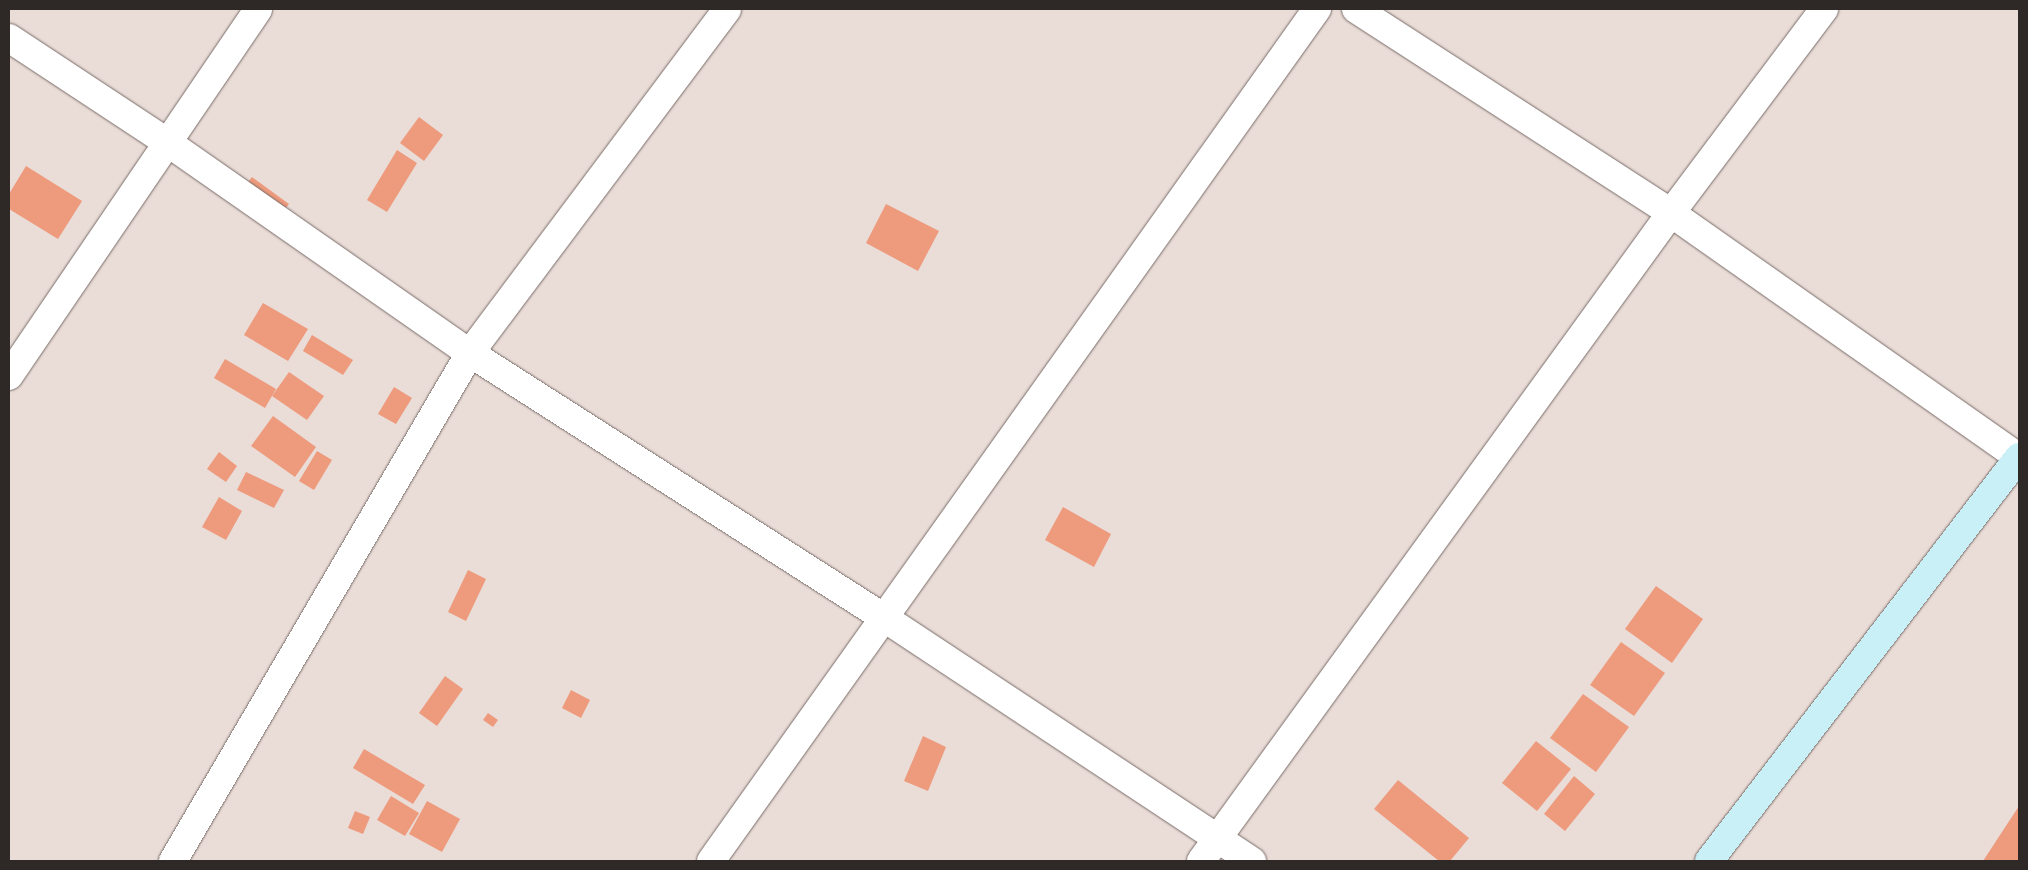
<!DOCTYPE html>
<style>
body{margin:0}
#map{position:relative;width:2028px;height:870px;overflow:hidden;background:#eadcd7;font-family:Lora,serif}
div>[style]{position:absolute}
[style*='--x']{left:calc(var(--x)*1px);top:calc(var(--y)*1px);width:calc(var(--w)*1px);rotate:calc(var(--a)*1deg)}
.building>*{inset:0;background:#ed9a7d}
.roads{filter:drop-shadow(0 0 1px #786c68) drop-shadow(0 0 1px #786c68)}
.minor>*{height:28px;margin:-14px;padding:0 14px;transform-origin:14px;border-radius:14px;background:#fff}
.secondary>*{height:28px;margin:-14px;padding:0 14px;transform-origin:14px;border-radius:14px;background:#caf0f7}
span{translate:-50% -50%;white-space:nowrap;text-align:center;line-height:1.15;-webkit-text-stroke:4px #eadcd7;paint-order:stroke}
.frame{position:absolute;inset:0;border:10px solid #2e2927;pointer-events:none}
</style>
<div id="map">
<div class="building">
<div style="clip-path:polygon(419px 117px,443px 135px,424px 161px,400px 143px)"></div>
<div style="clip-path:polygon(397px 150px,417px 163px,387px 212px,367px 200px)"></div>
<div style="clip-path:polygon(26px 166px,82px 201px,58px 239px,9px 209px,9px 194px)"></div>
<div style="clip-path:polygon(252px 177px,289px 204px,281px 214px,244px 187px)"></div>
<div style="clip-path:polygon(886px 204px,939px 231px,918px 271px,866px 243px)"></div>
<div style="clip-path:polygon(263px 303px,308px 329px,288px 361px,244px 335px)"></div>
<div style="clip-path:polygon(312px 335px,353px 360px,343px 375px,303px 351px)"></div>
<div style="clip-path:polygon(225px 359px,276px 389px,265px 408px,214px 378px)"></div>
<div style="clip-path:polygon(289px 372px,324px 396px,307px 420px,272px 396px)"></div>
<div style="clip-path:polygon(394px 387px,412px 398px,396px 424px,378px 414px)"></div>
<div style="clip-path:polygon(273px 416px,316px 447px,295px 477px,251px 446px)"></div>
<div style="clip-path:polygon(317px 451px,332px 460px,314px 490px,299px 481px)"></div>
<div style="clip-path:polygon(219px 452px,237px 466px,226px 482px,207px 469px)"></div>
<div style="clip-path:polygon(246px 472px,284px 490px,274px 508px,237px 490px)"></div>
<div style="clip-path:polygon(219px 497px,242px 511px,226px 540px,202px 527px)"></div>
<div style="clip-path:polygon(1063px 507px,1111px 534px,1094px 567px,1045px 540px)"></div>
<div style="clip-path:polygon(468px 570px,486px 579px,466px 621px,448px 612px)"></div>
<div style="clip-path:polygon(1656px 586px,1703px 619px,1672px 663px,1625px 629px)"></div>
<div style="clip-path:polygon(1621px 642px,1665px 673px,1634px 716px,1590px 685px)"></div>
<div style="clip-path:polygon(445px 676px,463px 689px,437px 726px,419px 713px)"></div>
<div style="clip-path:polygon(571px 690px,590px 700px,581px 718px,562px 708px)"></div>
<div style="clip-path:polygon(1583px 694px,1629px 727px,1596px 772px,1550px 738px)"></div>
<div style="clip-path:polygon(488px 713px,498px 720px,493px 727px,483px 720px)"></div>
<div style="clip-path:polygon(923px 736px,946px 747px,928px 791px,904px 781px)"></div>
<div style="clip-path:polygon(1536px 741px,1571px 769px,1537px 811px,1502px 783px)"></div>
<div style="clip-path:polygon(364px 749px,425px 785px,413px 804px,353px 768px)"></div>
<div style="clip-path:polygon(1574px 776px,1595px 794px,1565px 831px,1544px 814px)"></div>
<div style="clip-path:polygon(1398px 780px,1469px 838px,1450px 861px,1439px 861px,1374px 809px)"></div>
<div style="clip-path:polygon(391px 796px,419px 813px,405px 836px,377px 820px)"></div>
<div style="clip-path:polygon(427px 801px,460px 819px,442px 852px,409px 834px)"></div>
<div style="clip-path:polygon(2019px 806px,2019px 861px,1983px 861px)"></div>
<div style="clip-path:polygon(355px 811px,370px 817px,363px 834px,348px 828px)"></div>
</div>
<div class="roads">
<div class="minor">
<div style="--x:1356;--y:9;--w:375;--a:32.9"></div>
<div style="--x:1671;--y:213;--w:426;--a:35.1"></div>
<div style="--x:9;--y:38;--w:189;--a:33.4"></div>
<div style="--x:167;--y:142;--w:369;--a:34.9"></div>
<div style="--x:470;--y:353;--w:494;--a:32.6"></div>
<div style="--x:886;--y:619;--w:439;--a:33.5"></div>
<div style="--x:9;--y:376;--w:443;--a:-55.8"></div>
<div style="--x:173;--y:861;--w:588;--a:-59.69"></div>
<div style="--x:470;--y:353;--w:429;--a:-53.2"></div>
<div style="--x:711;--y:861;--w:1046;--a:-54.58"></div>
<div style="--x:1201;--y:861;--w:801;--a:-54.05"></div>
<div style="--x:1671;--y:213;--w:255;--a:-53.1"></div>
</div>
<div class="secondary">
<div style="--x:1709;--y:861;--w:509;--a:-52.5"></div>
</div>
</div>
<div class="frame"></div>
</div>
